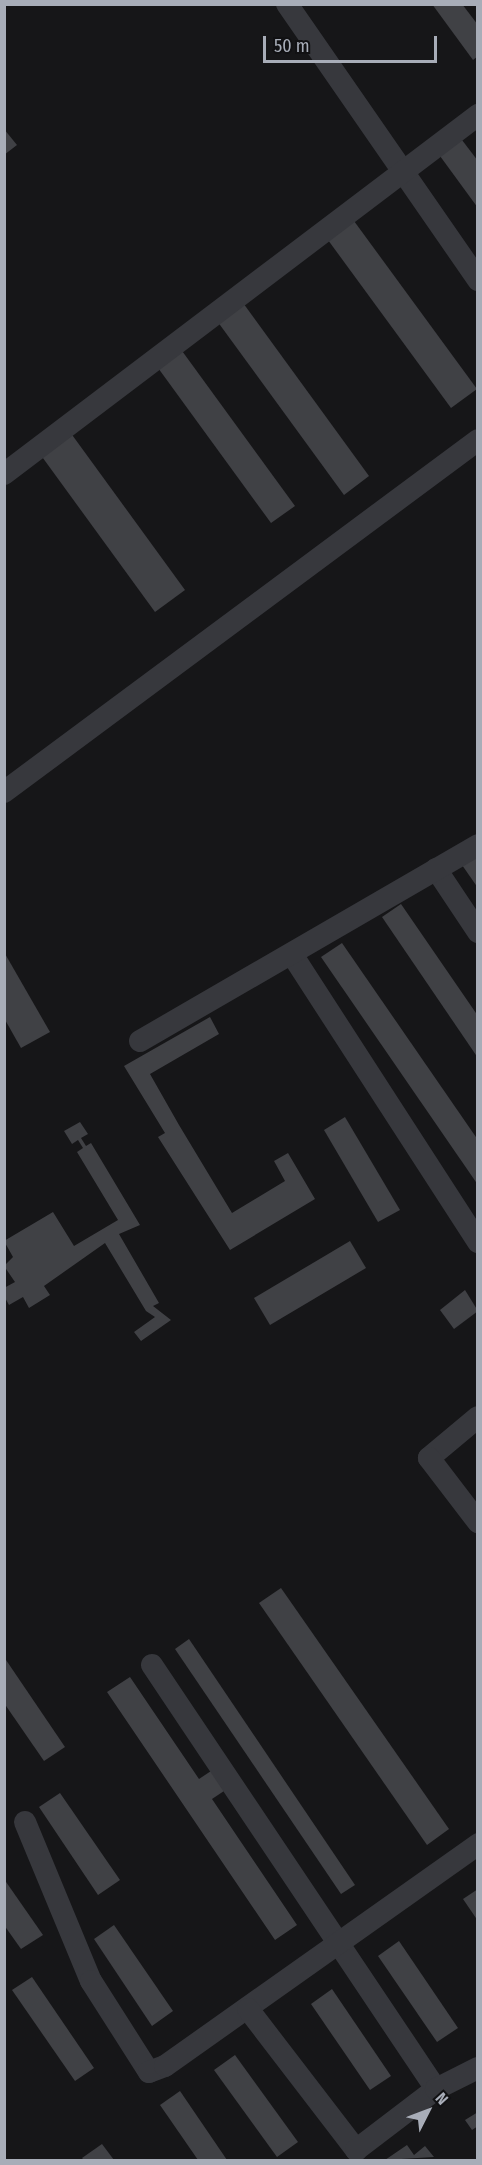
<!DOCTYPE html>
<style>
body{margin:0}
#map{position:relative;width:482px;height:2165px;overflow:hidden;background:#161618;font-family:"Fira Sans Condensed",sans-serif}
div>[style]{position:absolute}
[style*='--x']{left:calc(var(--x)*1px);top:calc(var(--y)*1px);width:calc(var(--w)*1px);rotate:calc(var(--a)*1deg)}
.building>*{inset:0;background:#404145}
.minor>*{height:22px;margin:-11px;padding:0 11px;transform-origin:11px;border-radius:11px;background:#37383d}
span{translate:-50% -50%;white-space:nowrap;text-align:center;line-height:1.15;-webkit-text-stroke:4.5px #111113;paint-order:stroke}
.frame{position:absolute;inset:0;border:6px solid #a8adb8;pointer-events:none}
.north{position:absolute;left:398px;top:2081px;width:60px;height:60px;-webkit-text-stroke:4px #111113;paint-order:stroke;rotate:48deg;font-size:16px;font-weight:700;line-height:24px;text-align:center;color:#a8adb8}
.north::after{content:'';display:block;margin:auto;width:21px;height:27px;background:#a8adb8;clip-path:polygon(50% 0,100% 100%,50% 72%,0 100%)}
.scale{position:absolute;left:263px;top:36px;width:174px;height:27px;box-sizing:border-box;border:3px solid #a8adb8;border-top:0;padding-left:8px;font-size:18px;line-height:21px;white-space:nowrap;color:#a8adb8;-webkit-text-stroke:4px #111113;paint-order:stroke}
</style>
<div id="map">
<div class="building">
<div style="clip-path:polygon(432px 4px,462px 4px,478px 25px,478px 56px,473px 60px)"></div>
<div style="clip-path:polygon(4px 129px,17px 145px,4px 155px)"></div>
<div style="clip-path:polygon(462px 140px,478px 161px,478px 208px,440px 156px)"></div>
<div style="clip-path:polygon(354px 221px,477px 389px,451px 408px,328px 240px)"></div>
<div style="clip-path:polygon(238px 296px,369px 476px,344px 495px,212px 314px)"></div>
<div style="clip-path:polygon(177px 344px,295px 506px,271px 523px,153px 361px)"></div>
<div style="clip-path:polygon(70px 432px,185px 590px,155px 612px,40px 454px)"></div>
<div style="clip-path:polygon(478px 855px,478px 888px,462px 865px)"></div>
<div style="clip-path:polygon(401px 904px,478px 1016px,478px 1058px,382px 917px)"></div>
<div style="clip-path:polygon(342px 943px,478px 1140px,478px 1185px,321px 957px)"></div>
<div style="clip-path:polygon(4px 952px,50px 1032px,21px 1048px,4px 1018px)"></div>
<div style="clip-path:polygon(210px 1017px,219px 1034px,150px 1074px,179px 1125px,232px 1213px,285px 1181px,274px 1161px,288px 1153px,315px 1199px,230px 1250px,158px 1137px,165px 1133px,124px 1066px)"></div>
<div style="clip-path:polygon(345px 1117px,400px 1210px,378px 1222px,324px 1130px)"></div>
<div style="clip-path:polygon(80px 1122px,88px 1134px,81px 1138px,86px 1146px,91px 1143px,140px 1225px,119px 1234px,159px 1303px,153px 1306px,171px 1320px,141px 1341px,134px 1332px,155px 1317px,146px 1311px,105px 1243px,44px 1286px,50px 1295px,29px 1308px,23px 1297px,9px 1305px,4px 1296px,4px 1288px,15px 1282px,4px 1266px,13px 1257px,4px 1241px,53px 1212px,74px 1246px,118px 1220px,77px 1152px,83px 1148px,78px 1140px,72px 1144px,64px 1131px)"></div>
<div style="clip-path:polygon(350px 1241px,366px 1268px,270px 1325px,254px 1298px)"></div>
<div style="clip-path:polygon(465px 1290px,478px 1311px,454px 1329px,440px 1310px)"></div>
<div style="clip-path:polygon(281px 1588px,449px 1829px,427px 1845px,259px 1603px)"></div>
<div style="clip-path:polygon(189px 1639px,355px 1885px,341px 1894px,175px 1649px)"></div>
<div style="clip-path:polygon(4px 1657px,65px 1747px,44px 1761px,4px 1703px)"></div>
<div style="clip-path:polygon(130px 1677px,199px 1779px,211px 1771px,224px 1791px,212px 1799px,297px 1925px,275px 1940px,107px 1692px)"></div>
<div style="clip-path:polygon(60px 1793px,120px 1880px,98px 1895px,39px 1807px)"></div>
<div style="clip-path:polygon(4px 1879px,43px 1935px,21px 1949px,4px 1925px)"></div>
<div style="clip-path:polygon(478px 1889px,478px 1921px,463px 1899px)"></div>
<div style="clip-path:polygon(114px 1925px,173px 2011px,152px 2026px,94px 1939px)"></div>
<div style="clip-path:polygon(399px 1941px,458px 2028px,437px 2042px,378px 1956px)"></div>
<div style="clip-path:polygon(32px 1977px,94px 2068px,75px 2081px,12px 1990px)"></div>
<div style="clip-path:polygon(332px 1989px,391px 2076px,370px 2090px,311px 2004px)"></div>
<div style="clip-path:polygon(235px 2055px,298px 2142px,277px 2157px,214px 2070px)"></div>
<div style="clip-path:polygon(180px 2091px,227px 2160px,198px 2160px,160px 2105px)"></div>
<div style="clip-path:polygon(478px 2112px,478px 2126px,472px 2130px,465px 2120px)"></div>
<div style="clip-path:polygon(102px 2144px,114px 2160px,84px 2160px,82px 2158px)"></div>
<div style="clip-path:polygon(407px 2145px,414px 2155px,425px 2146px,434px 2157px,385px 2160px)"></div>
</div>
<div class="minor">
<div style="--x:287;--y:4;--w:336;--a:55.3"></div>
<div style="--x:4;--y:474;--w:595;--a:-37.14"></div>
<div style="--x:4;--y:792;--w:590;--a:-36.6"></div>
<div style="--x:436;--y:869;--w:76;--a:56.3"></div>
<div style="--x:293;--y:956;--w:341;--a:57.1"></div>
<div style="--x:140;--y:1041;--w:391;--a:-30.1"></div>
<div style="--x:478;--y:1417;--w:64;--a:140.1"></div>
<div style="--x:429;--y:1458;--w:81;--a:52.6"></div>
<div style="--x:152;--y:1665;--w:510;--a:56.19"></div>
<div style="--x:25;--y:1822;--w:172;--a:67.5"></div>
<div style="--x:91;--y:1981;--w:108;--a:57.5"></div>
<div style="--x:149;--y:2072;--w:17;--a:-21"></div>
<div style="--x:165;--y:2066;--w:384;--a:-35.3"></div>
<div style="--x:248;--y:2009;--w:178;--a:52.5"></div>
<div style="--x:356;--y:2150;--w:101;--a:-37.3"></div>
<div style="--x:436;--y:2089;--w:47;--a:-26.6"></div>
</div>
<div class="frame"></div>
<div class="north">N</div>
<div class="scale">50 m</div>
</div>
